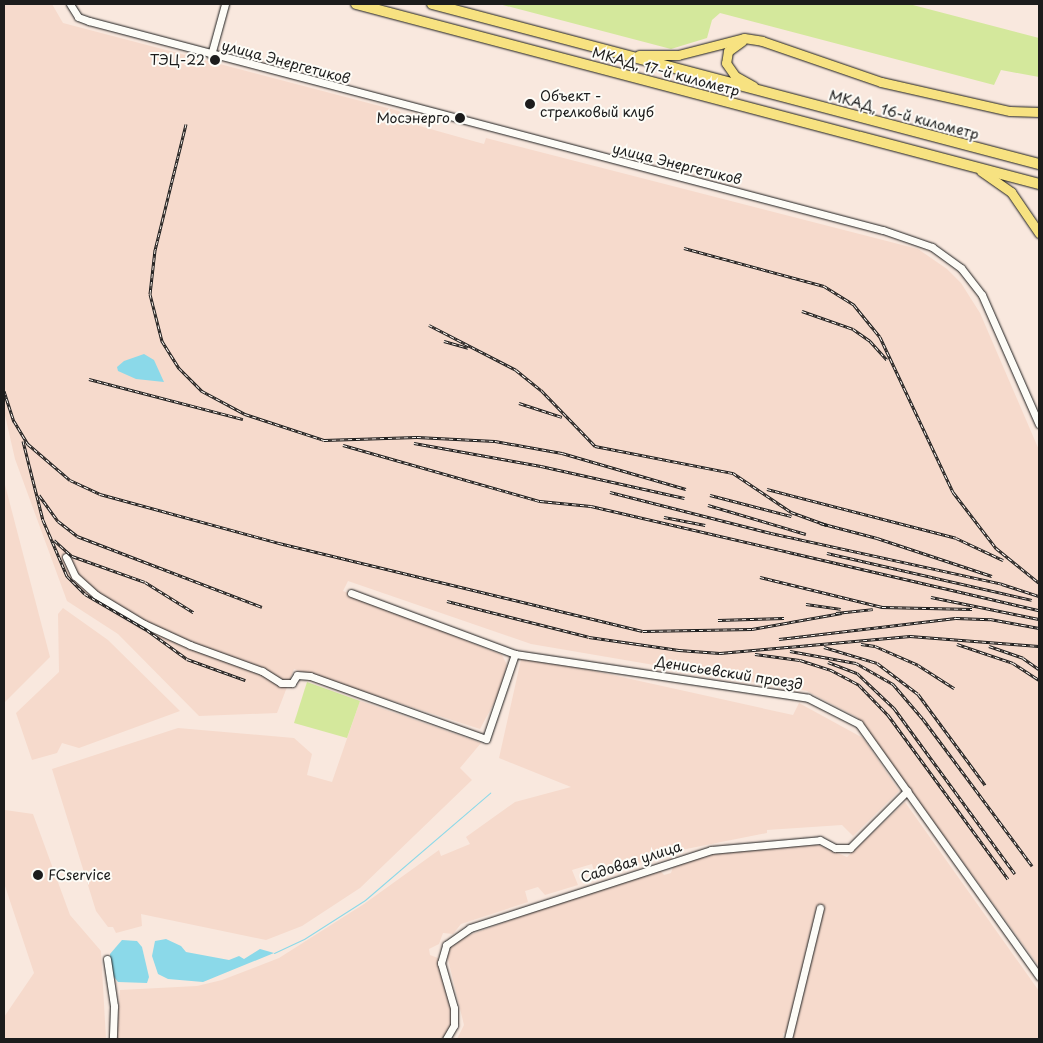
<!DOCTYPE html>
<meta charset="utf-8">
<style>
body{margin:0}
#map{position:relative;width:1043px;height:1043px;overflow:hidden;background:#f9e8de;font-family:"Playpen Sans",sans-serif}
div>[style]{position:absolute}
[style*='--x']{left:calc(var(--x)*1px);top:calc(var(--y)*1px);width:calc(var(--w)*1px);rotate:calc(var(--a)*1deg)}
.built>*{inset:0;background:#f6dacc}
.green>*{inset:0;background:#d4e89c}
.water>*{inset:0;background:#8bd9e9}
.stream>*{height:1px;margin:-0.5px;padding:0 0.5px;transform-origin:0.5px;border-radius:0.5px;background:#8bd9e9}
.roads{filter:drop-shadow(0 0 1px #1c1c1c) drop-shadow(0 0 1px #1c1c1c)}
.minor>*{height:7px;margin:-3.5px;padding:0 3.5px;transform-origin:3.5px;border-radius:3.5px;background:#fdfcf7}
.major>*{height:9px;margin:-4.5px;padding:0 4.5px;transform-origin:4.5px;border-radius:4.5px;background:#f7e281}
.highway>*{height:10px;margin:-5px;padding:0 5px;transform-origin:5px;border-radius:5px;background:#f7e281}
.rail>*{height:3px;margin-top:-1.5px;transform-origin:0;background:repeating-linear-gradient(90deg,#fdfcf7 0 4px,#1c1c1c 0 8px);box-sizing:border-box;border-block:1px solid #1c1c1c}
.dots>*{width:14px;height:14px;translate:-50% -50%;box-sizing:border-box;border:2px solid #fdfcf7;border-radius:50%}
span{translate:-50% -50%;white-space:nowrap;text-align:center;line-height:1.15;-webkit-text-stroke:4px #fdfcf7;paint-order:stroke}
.poi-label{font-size:14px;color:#1c1c1c}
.right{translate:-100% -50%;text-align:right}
.left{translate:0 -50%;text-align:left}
.street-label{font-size:14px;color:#1c1c1c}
.frame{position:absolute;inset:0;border:5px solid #1c1c1c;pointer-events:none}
</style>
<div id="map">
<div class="built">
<div style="clip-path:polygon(4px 4px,52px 4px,63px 23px,399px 111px,409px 123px,466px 139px,484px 144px,486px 138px,918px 249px,947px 269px,961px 283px,980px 313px,1039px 450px,1039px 966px,857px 717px,807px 691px,531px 644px,348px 581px,343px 591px,502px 655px,507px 665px,501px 690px,480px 729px,294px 669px,277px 713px,199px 716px,118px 634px,67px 601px,15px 459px,4px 411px)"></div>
<div style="clip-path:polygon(4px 481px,50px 657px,4px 703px)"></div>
<div style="clip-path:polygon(63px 608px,108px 640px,180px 711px,79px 748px,62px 743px,57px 753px,32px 760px,16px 713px,59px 672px,58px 614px)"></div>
<div style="clip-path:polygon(522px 655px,793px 715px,799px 703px,863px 738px,899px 791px,853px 836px,842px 825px,767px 830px,767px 833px,686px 849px,675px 848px,675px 850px,596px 878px,592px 864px,572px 870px,578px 885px,545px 895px,538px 887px,525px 891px,528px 902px,461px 924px,453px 934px,443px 933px,439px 944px,429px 949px,430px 955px,438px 958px,456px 1016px,453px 1029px,442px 1039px,117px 1039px,120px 990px,197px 986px,222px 980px,279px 958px,364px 904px,439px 850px,441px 856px,470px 844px,466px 837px,515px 802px,571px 787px,499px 758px)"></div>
<div style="clip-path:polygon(360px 701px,481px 743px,460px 768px,472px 780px,360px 888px,302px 926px,266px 940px,141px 914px,142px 926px,116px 933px,113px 927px,108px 927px,96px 911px,52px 769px,178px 728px,294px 738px,312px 754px,307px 775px,332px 782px)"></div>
<div style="clip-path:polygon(905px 802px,1039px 991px,1039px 1039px,793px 1039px,793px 1035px,783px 1033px,783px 1039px,457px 1039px,464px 1025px,447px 955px,451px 947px,467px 936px,657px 867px,664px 875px,671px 873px,675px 862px,706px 854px,787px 843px,816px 844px,847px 857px)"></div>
<div style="clip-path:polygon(5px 810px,33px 814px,70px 915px,101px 951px,106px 1039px,4px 1039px,4px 1017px,34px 973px,4px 883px)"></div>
</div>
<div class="green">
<div style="clip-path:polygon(499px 4px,909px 4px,1039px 38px,1039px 77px,1001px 70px,994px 85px,720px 13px,712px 20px,707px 38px,671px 49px)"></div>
<div style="clip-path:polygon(307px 682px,360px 701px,347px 738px,294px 723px)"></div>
</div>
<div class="water">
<div style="clip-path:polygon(144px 354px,154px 360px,164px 382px,136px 379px,118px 371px,117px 367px,124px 361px)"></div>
<div style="clip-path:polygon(166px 939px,181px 946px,186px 952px,229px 960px,239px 956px,244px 959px,260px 949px,274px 953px,203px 982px,168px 979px,158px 974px,152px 956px,155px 941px)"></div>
<div style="clip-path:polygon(122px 940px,137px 941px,142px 947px,149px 977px,147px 983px,118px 982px,111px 973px,110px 954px)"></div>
</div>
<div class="stream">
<div style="--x:274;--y:953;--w:33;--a:-25"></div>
<div style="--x:304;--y:939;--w:72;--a:-32.6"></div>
<div style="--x:365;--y:900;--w:165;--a:-40.6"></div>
</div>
<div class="roads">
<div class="minor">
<div style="--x:70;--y:4;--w:15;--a:58"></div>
<div style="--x:78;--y:17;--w:12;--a:20"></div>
<div style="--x:89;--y:21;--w:821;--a:14.75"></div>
<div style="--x:883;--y:230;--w:52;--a:19.1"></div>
<div style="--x:932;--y:247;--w:36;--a:36"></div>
<div style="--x:961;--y:268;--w:34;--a:52"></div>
<div style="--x:982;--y:295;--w:141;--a:66.2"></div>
<div style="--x:211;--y:55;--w:53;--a:-74.6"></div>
<div style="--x:66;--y:557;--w:21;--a:65"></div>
<div style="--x:75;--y:576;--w:28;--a:42"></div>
<div style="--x:96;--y:595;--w:56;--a:31.1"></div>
<div style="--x:144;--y:624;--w:51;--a:24.5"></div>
<div style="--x:190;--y:645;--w:77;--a:19.9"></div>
<div style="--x:262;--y:671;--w:22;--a:32"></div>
<div style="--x:281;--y:683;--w:11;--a:0"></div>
<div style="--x:292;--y:683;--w:9;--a:-58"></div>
<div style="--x:297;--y:675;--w:13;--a:4"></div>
<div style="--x:310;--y:676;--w:187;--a:19.7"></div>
<div style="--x:486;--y:739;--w:90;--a:-71.2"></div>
<div style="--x:351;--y:593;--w:175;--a:20.4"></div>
<div style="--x:515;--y:654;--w:296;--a:8.5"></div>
<div style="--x:808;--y:698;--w:57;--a:27"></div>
<div style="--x:859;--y:724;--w:310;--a:54.5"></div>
<div style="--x:107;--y:959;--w:48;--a:81.5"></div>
<div style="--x:114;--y:1006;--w:33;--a:92"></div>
<div style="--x:446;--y:1039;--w:16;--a:-60"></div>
<div style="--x:454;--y:1025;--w:17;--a:-90"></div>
<div style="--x:454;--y:1008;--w:47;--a:-106.1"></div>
<div style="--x:441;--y:963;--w:19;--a:-74"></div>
<div style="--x:446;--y:945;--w:29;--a:-35"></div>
<div style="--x:470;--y:928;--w:253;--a:-17.9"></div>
<div style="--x:711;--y:850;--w:109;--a:-5.2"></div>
<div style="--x:820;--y:840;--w:17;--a:28"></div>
<div style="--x:835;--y:848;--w:15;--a:0"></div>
<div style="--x:850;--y:848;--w:81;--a:-45"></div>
<div style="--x:788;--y:1039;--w:135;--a:-76.3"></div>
</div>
<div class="major">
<div style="--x:742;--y:41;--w:17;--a:144"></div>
<div style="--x:728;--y:51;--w:12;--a:99"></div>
<div style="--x:726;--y:63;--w:16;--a:55"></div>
<div style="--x:735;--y:76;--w:21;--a:29"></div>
<div style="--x:639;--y:55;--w:39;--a:0"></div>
<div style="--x:678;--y:55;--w:68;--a:-14.4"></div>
<div style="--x:744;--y:38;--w:18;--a:9"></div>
<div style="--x:762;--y:41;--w:126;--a:19"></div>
<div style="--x:881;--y:82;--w:132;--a:12.7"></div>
<div style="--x:1010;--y:111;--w:29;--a:2"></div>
<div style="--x:981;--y:171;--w:37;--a:35"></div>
<div style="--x:1011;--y:192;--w:50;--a:55.7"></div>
</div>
<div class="highway">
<div style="--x:356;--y:4;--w:706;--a:14.76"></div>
<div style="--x:432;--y:4;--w:628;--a:14.77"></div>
</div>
</div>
<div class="rail">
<div style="--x:186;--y:124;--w:130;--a:103.8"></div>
<div style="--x:155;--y:250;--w:44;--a:96.5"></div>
<div style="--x:150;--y:294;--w:49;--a:75.7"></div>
<div style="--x:162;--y:341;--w:32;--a:58"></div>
<div style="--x:179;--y:368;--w:33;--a:45"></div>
<div style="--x:202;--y:391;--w:49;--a:28.1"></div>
<div style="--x:245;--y:414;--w:83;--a:18.2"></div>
<div style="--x:324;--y:440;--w:93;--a:-1.8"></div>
<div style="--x:417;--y:437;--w:78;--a:2.9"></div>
<div style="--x:495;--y:441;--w:68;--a:10.2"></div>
<div style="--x:562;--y:453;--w:129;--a:16.2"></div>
<div style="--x:684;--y:248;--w:145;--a:15.2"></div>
<div style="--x:824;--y:286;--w:36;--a:32"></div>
<div style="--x:854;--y:305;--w:41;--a:50.9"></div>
<div style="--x:880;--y:337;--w:171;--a:64.8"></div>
<div style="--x:953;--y:492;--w:71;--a:52.5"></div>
<div style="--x:996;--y:548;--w:55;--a:39.1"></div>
<div style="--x:802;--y:311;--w:54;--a:19.4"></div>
<div style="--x:853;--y:329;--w:21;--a:35"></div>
<div style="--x:870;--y:341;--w:25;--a:48"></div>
<div style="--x:429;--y:325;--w:98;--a:27.3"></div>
<div style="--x:516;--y:370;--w:32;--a:39"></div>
<div style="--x:541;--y:390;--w:78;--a:46"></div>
<div style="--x:595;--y:446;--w:141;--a:11.1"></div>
<div style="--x:733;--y:473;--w:70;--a:33.9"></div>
<div style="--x:791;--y:512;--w:38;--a:20"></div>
<div style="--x:444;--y:341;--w:25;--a:16"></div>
<div style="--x:89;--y:379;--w:159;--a:14.6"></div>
<div style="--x:4;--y:391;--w:32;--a:72"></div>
<div style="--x:14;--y:421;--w:27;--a:59"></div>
<div style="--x:28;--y:444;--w:55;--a:40.6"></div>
<div style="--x:70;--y:480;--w:33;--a:25"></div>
<div style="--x:100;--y:494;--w:186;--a:15.3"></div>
<div style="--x:279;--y:543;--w:374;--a:13.6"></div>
<div style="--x:643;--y:631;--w:109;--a:-1.1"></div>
<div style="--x:752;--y:629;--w:91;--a:-10.1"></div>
<div style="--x:519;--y:403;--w:45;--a:18"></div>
<div style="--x:23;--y:441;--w:81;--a:75.8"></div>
<div style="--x:43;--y:520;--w:61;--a:66.8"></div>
<div style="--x:67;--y:576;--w:25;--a:45"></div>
<div style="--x:85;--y:594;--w:72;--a:30.1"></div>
<div style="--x:147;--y:630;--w:49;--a:35.9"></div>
<div style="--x:187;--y:659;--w:62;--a:19.9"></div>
<div style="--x:414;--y:443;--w:129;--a:10.3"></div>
<div style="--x:541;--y:466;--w:147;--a:12.6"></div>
<div style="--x:343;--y:445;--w:205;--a:15.9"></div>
<div style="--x:540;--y:501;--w:51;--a:5.6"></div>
<div style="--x:591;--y:506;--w:460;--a:13.1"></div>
<div style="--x:767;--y:489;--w:195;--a:14.5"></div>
<div style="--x:956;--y:538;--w:52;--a:25.1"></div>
<div style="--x:610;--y:492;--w:166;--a:14.3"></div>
<div style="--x:771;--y:533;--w:237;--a:12.4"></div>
<div style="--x:1002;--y:584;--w:39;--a:18"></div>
<div style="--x:39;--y:495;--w:32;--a:54"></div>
<div style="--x:58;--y:521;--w:24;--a:38"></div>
<div style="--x:77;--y:536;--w:198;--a:21"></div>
<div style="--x:710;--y:495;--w:84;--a:14.5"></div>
<div style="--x:708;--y:505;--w:102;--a:16.5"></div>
<div style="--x:664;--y:517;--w:42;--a:11"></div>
<div style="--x:820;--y:523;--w:59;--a:14.7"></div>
<div style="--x:877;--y:538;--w:121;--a:18.3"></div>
<div style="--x:54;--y:540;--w:24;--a:42"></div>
<div style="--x:72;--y:556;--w:77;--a:19.6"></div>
<div style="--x:145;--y:582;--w:57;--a:32"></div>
<div style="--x:827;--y:553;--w:210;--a:12.9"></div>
<div style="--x:760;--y:577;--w:126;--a:13.8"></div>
<div style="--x:882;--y:607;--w:90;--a:1.3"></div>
<div style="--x:931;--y:597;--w:110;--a:11.5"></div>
<div style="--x:447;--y:601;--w:146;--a:14.2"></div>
<div style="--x:589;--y:637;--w:91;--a:8.2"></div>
<div style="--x:679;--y:650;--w:41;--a:4.2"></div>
<div style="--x:720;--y:653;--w:191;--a:-5.1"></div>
<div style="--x:910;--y:636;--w:129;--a:4.4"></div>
<div style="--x:806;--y:604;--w:35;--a:8"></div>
<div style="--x:836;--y:613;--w:37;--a:-6"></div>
<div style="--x:718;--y:620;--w:66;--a:-1.7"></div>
<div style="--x:779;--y:639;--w:178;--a:-6.8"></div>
<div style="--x:956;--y:618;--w:34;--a:2"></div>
<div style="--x:990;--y:619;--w:50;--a:10.4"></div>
<div style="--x:861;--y:644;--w:14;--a:8"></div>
<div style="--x:875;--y:646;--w:47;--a:23.8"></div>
<div style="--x:918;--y:665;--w:43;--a:32.6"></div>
<div style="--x:957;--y:644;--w:59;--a:18.7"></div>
<div style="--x:1013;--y:663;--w:31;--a:33"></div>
<div style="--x:989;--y:646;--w:36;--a:19"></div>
<div style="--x:1023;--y:658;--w:19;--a:35"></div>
<div style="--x:824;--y:647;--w:55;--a:16.8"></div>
<div style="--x:877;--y:663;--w:51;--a:37.1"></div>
<div style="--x:918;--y:694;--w:113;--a:53.6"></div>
<div style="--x:790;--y:651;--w:67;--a:10.3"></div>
<div style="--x:856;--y:663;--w:43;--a:29.6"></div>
<div style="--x:893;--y:684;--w:46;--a:49.4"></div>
<div style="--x:923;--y:719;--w:183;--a:53.4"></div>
<div style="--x:755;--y:654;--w:45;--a:7.6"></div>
<div style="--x:800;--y:660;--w:33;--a:18"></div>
<div style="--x:831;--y:670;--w:32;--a:28"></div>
<div style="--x:859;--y:685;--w:42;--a:46"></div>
<div style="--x:888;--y:715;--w:203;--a:53.8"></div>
<div style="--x:828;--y:662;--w:31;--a:21"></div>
<div style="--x:857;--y:673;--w:51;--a:43.4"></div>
<div style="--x:894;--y:708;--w:205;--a:53.9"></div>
</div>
<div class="dots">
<div style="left:215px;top:60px;background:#1c1c1c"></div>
<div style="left:530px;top:104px;background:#1c1c1c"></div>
<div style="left:460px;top:118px;background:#1c1c1c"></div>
<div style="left:38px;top:875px;background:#1c1c1c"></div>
</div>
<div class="poi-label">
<span class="right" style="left:205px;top:60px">ТЭЦ-22</span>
<span class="left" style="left:540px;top:104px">Объект -<br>стрелковый клуб</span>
<span class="right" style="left:450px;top:118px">Мосэнерго</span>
<span class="left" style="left:48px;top:875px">FCservice</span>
</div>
<div class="street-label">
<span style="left:286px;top:62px;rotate:15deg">улица Энергетиков</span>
<span style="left:666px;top:72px;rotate:15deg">МКАД, 17-й километр</span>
<span style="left:904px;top:115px;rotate:15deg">МКАД, 16-й километр</span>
<span style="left:677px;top:164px;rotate:14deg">улица Энергетиков</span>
<span style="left:729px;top:673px;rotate:9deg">Денисьевский проезд</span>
<span style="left:631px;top:862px;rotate:-18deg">Садовая улица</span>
</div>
<div class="frame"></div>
</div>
